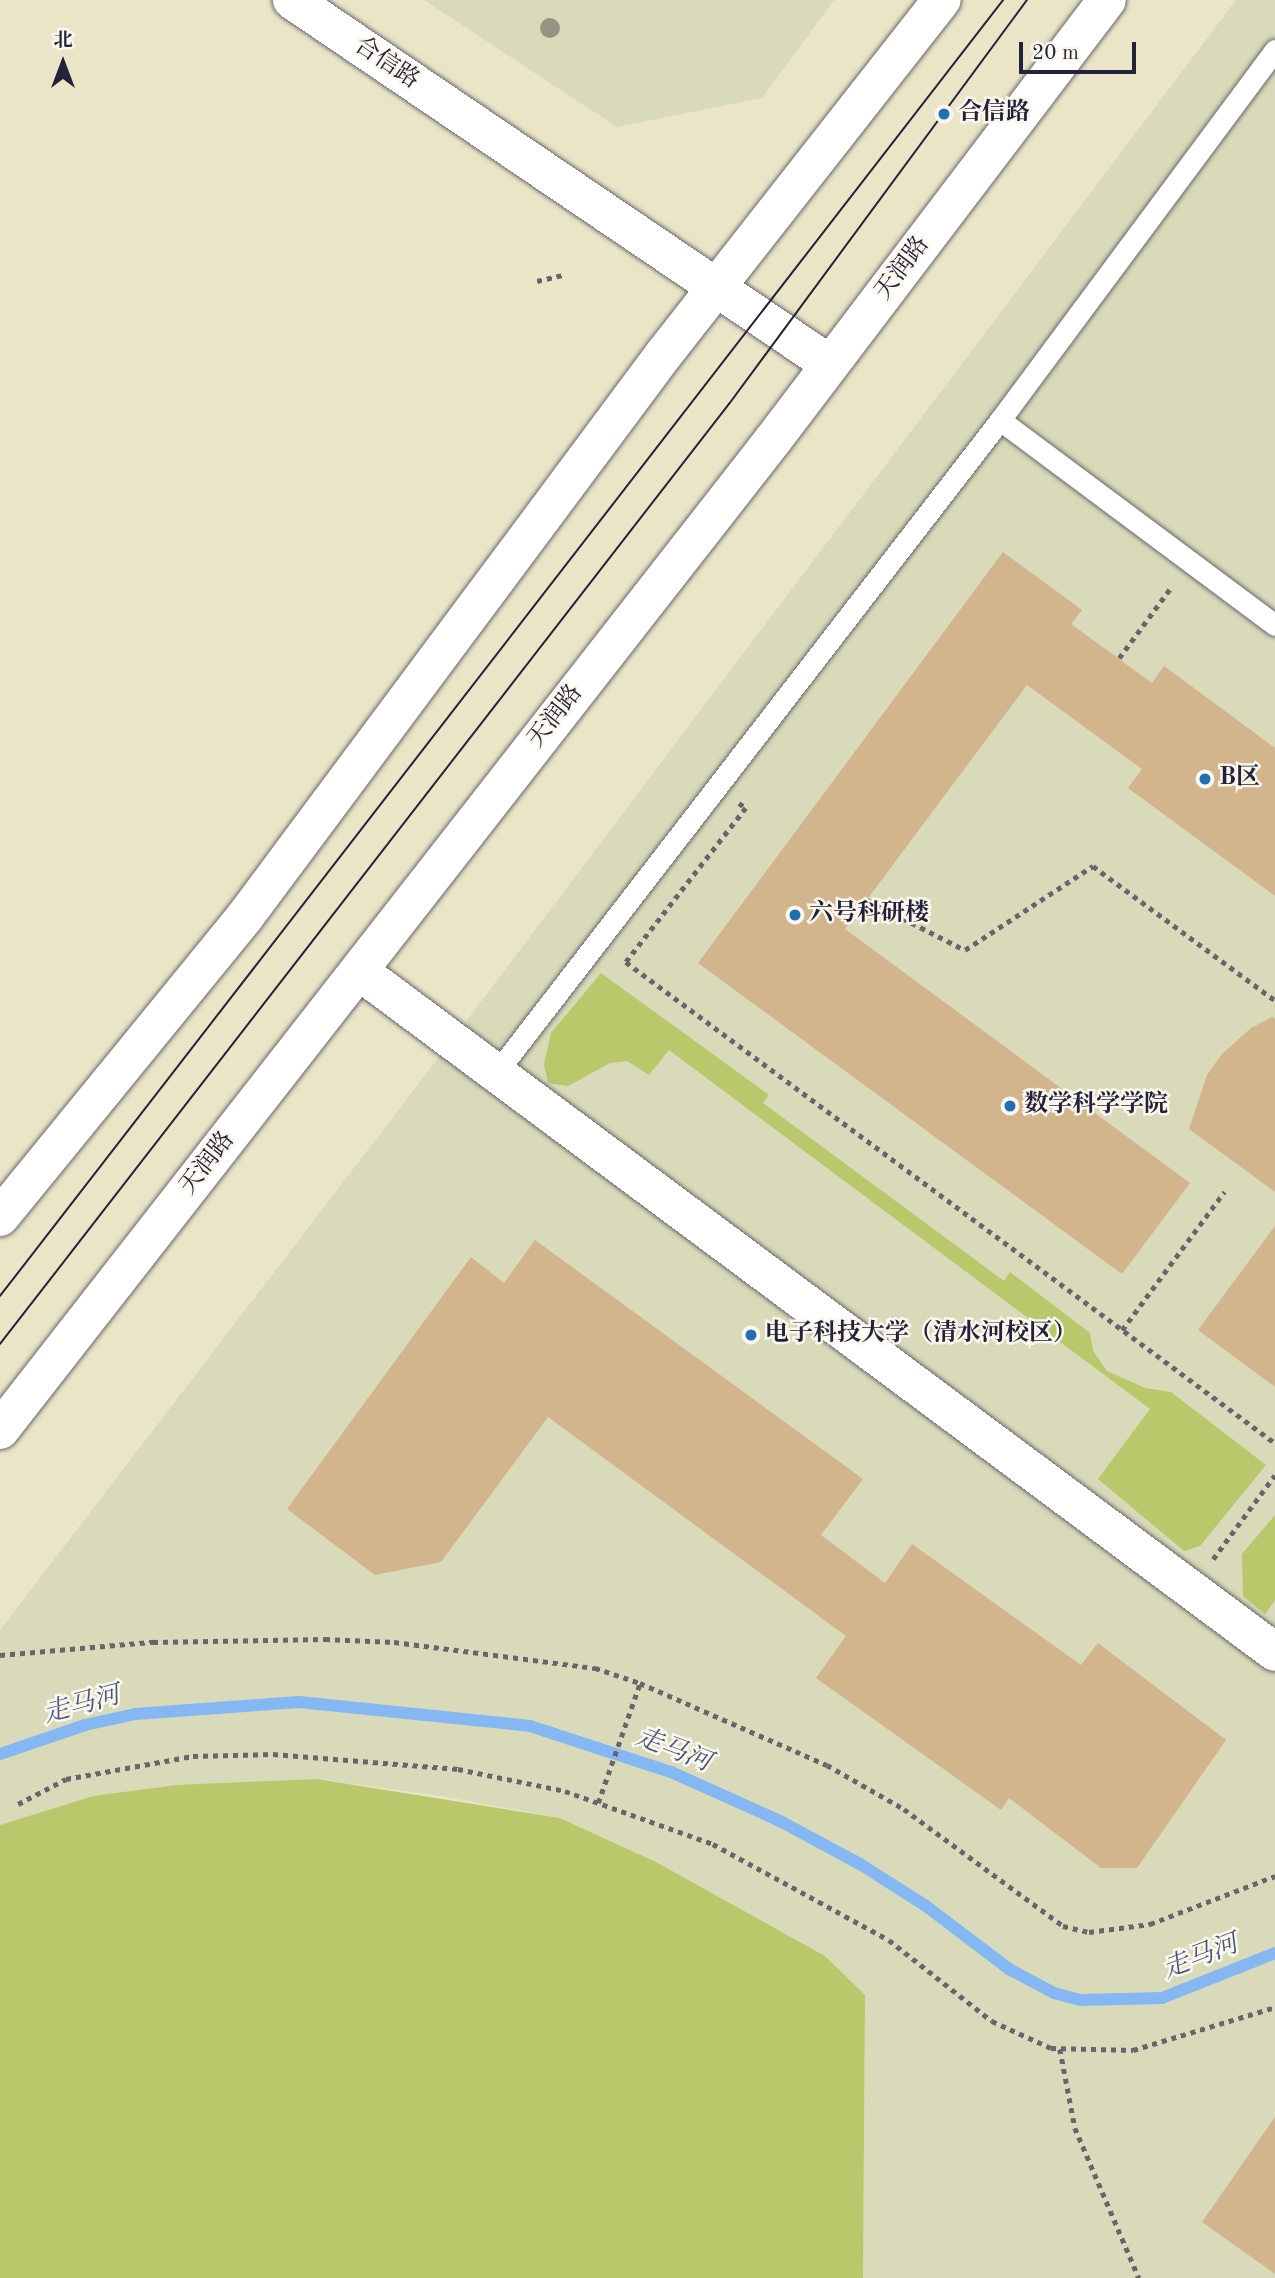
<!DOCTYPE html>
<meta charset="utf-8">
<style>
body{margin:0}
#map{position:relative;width:1275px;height:2278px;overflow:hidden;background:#ebe5c7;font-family:"Old Standard TT","Noto Serif SC",serif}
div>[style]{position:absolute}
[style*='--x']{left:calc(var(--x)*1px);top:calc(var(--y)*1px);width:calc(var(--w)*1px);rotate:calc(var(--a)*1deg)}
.built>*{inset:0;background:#d9dab9}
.green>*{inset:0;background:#b8c86b}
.stream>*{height:12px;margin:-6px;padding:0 6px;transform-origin:6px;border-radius:6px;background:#85b8f2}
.building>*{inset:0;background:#d2b48d}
.path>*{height:4.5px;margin-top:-2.25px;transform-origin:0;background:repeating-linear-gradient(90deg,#68666c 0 5px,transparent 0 10px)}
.roads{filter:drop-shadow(0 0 2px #68666c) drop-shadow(0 0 2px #68666c)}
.lane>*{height:21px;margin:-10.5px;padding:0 10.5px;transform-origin:10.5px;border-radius:10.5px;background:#fff}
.street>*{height:38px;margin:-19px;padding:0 19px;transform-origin:19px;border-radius:19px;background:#fff}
.secondary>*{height:38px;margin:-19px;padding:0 19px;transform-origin:19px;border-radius:19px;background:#fff}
.primary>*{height:38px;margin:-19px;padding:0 19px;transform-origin:19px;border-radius:19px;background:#fff}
.tram>*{height:2px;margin:-1px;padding:0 1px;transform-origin:1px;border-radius:1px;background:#22223b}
.trees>*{width:20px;height:20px;margin:-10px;border-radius:50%;background:#959582}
.dots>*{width:19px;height:19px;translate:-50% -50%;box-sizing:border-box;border:4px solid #fbf7ec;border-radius:50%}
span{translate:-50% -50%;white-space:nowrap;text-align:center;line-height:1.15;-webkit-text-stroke:5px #fbf7ec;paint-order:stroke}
.street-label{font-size:24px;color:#22223b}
.poi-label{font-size:24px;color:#22223b;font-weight:700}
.left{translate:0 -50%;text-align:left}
.water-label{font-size:26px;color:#45567b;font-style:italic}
.north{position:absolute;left:28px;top:28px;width:70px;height:70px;-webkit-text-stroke:5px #fbf7ec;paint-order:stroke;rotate:0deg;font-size:19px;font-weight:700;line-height:28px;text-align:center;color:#22223b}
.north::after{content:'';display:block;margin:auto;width:24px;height:32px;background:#22223b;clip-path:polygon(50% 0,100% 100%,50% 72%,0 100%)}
.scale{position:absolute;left:1019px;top:42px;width:117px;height:32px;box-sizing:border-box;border:4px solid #22223b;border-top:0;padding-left:9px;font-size:21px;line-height:24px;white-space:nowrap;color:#22223b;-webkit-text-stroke:5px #fbf7ec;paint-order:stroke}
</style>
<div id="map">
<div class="built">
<div style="clip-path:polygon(424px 0,834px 0,762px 98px,617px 127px)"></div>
<div style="clip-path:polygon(1236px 0,1275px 0,1275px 2278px,863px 2278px,865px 1996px,825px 1956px,656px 1862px,561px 1818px,441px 1796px,317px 1779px,93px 1796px,0 1825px,0 1630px,452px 1040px)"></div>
</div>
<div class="green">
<div style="clip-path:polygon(601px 973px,769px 1095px,763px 1103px,1004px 1281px,1010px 1272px,1090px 1333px,1093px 1351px,1107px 1371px,1145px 1388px,1171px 1392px,1266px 1465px,1200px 1546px,1184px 1551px,1098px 1479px,1150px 1409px,669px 1050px,649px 1075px,627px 1061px,610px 1063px,568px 1086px,548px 1083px,544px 1064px,551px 1033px)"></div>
<div style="clip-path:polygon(1275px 1515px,1275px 1600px,1265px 1614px,1243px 1596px,1242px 1554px)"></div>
<div style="clip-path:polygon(317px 1779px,560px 1818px,656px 1862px,825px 1956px,865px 1995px,863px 2278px,0 2278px,0 1825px,93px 1796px,177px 1785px)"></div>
</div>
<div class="stream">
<div style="--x:0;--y:1754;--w:90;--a:-18.8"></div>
<div style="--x:85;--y:1725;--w:51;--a:-12.4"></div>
<div style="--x:135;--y:1714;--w:164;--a:-4.2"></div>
<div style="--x:299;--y:1702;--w:232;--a:5.9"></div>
<div style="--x:530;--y:1726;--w:148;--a:18.1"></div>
<div style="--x:671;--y:1772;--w:120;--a:24.2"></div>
<div style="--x:780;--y:1821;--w:91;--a:28.3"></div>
<div style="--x:860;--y:1864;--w:78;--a:32.5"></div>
<div style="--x:926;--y:1906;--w:104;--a:37.2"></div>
<div style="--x:1009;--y:1969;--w:51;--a:28.1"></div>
<div style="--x:1054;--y:1993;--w:28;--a:15"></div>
<div style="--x:1081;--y:2000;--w:81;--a:-1.4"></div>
<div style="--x:1162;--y:1998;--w:122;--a:-21.7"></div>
</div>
<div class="building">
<div style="clip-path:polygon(1003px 552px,1082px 610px,1071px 624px,1152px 683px,1164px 666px,1275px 748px,1275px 896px,1128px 788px,1142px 769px,1027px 685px,845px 929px,1190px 1183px,1122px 1274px,698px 963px)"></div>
<div style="clip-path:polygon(1272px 1017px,1275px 1019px,1275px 1192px,1189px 1129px,1207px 1075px,1222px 1054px,1251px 1028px)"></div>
<div style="clip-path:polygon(1275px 1226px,1275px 1387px,1198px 1330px)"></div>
<div style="clip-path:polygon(535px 1240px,863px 1479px,821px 1535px,885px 1583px,912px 1544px,1081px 1665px,1098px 1643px,1226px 1740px,1137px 1868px,1101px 1868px,1009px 1798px,1001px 1810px,816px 1678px,846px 1636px,548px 1417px,441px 1562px,375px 1575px,287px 1509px,471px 1257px,504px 1283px)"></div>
<div style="clip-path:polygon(1275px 2117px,1275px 2274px,1202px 2222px)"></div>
</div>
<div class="path">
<div style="--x:537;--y:281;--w:27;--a:-13"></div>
<div style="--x:1119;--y:658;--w:89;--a:-53.6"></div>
<div style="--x:739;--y:803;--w:9;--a:36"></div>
<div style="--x:746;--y:808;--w:195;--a:127.9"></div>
<div style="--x:626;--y:962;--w:808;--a:36.54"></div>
<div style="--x:867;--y:900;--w:110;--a:27"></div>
<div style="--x:965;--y:950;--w:153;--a:-33.3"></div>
<div style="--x:1093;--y:866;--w:226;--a:36.4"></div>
<div style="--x:1122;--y:1330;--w:172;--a:-53.5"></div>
<div style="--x:1213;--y:1559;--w:104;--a:-53.6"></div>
<div style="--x:0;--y:1655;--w:154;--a:-4.9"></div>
<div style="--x:153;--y:1642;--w:172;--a:-1"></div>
<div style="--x:325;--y:1639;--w:69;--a:2.5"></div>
<div style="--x:394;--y:1642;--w:203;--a:7.4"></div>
<div style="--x:595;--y:1668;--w:47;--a:18.4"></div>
<div style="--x:640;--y:1683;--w:204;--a:23.7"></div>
<div style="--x:827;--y:1765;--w:89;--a:29.7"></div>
<div style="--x:904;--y:1809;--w:197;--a:36.3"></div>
<div style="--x:1063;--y:1926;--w:27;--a:13"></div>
<div style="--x:1089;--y:1932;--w:62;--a:-7.5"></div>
<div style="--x:1150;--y:1924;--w:134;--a:-21"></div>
<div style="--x:598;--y:1803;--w:127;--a:-70.7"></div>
<div style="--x:18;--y:1804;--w:54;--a:-27.5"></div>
<div style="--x:66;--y:1779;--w:129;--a:-10.3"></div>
<div style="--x:193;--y:1756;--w:80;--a:-1.4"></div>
<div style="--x:273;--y:1754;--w:186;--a:4.6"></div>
<div style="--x:458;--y:1769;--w:109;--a:11.6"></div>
<div style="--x:565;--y:1791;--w:157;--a:19.7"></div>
<div style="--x:713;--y:1844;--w:200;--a:28.6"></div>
<div style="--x:889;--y:1940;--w:131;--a:38.2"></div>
<div style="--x:992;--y:2021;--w:65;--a:24.6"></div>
<div style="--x:1051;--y:2048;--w:82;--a:1.4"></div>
<div style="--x:1133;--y:2050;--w:148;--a:-16.8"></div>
<div style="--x:1060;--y:2049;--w:80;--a:79.2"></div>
<div style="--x:1075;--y:2128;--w:163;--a:66.9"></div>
</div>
<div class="roads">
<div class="lane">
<div style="--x:1000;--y:420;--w:343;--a:36.7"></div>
<div style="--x:496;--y:1073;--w:825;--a:-52.34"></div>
<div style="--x:1000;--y:420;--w:461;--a:-53.4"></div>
</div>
<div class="street">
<div style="--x:359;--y:971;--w:1141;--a:36.63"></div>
</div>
<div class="secondary">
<div style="--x:292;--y:0;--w:647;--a:34.11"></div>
</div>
<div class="primary">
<div style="--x:0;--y:1217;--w:386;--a:-50.8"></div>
<div style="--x:244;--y:918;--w:703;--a:-53.33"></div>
<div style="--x:664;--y:354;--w:450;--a:-51.9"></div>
<div style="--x:0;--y:1430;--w:1256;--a:-52.02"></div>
<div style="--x:773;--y:440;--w:552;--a:-52.8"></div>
</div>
</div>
<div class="tram">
<div style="--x:0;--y:1296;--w:1639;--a:-52.26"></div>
<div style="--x:0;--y:1344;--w:1190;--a:-52.21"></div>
<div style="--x:729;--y:404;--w:502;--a:-53.59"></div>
</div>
<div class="trees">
<div style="left:550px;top:28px"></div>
</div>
<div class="dots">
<div style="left:944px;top:114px;background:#1f6fb2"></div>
<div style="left:1205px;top:779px;background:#1f6fb2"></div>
<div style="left:795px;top:915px;background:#1f6fb2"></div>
<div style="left:1010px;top:1106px;background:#1f6fb2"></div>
<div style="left:751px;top:1335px;background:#1f6fb2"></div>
</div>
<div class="street-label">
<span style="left:386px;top:64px;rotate:34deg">合信路</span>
<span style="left:903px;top:269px;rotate:-53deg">天润路</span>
<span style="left:556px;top:717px;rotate:-52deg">天润路</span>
<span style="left:208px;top:1164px;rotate:-52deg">天润路</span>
</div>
<div class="poi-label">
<span class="left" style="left:958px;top:114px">合信路</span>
<span class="left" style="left:1219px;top:779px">B区</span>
<span class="left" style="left:809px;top:915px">六号科研楼</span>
<span class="left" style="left:1024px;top:1106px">数学科学学院</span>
<span class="left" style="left:765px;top:1335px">电子科技大学（清水河校区）</span>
</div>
<div class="water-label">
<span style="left:82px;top:1706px;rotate:-15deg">走马河</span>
<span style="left:673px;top:1751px;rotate:21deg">走马河</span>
<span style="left:1201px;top:1958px;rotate:-21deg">走马河</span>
</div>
<div class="north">北</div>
<div class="scale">20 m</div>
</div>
